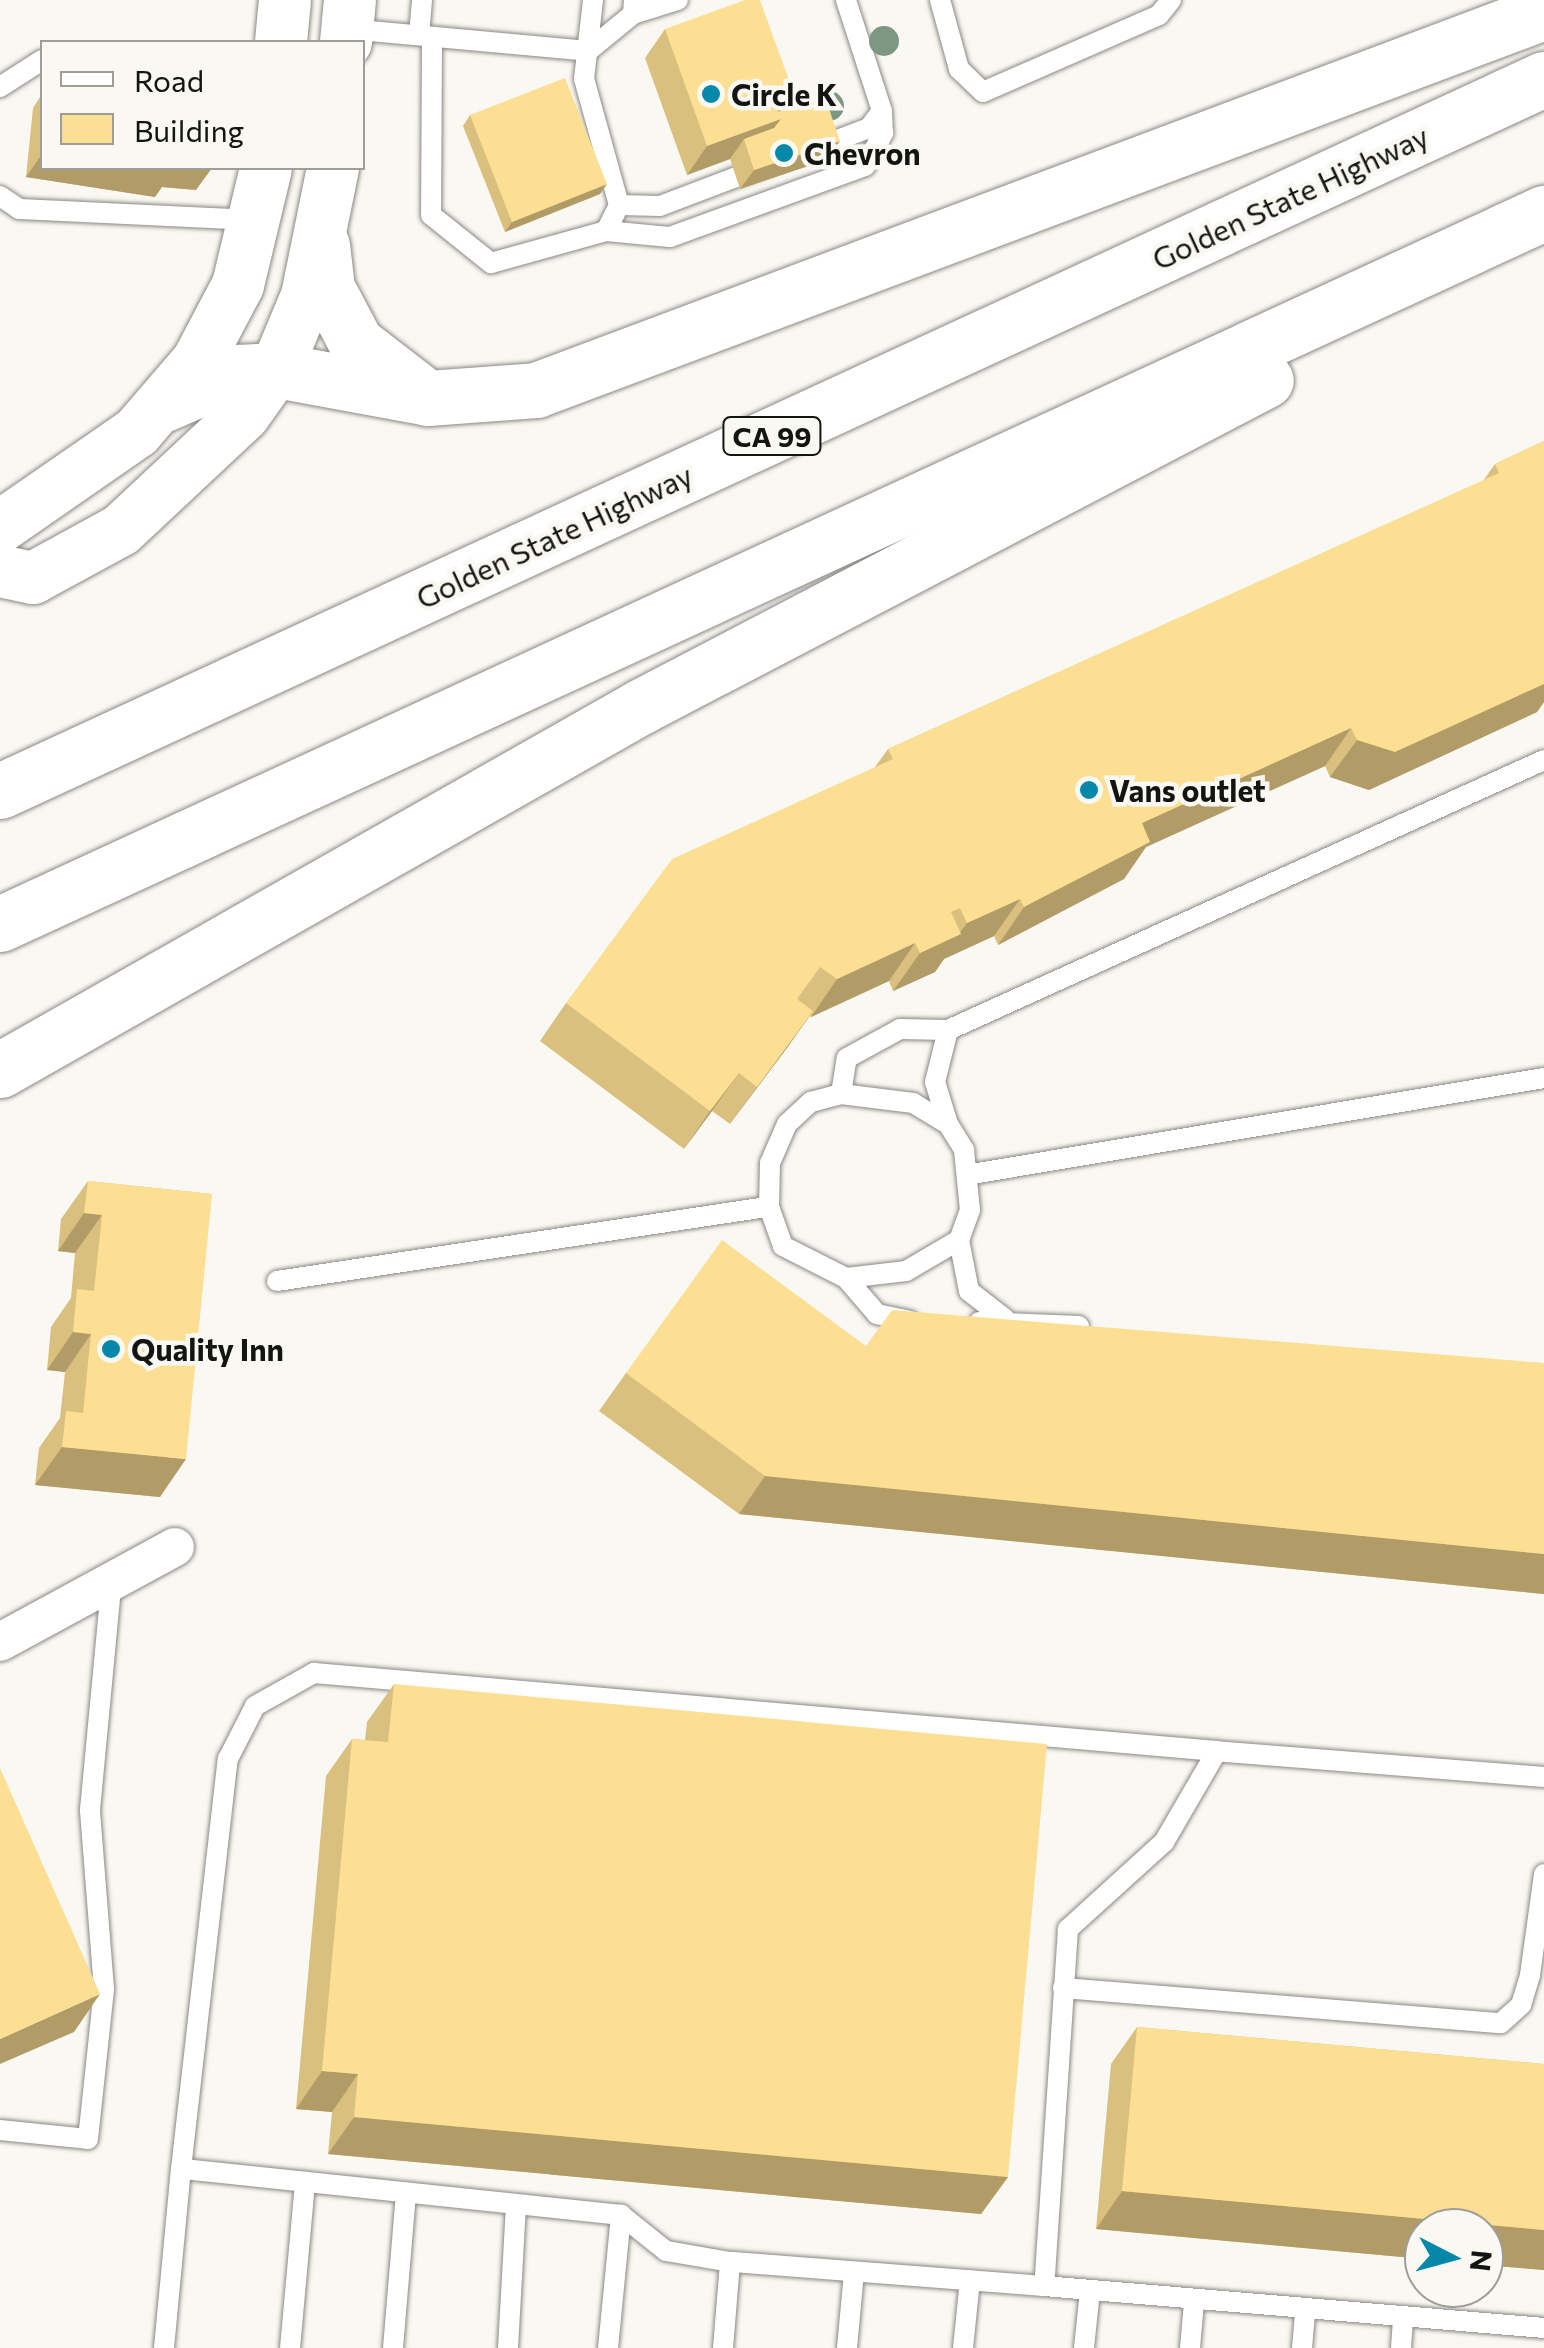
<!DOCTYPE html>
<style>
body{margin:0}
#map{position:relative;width:1544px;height:2348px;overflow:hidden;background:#faf8f3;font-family:Commissioner,sans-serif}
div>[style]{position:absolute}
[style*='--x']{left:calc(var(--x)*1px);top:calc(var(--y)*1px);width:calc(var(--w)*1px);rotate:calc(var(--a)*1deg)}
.roads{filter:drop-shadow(0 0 2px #8a8884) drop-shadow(0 0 2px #8a8884)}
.service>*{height:20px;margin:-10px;padding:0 10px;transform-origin:10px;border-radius:10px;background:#fff}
.minor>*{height:38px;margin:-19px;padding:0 19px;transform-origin:19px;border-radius:19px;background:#fff}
.secondary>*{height:52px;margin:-26px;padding:0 26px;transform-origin:26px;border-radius:26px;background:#fff}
.motorway>*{height:55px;margin:-27.5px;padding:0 27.5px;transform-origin:27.5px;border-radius:27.5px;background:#fff}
.trees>*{width:30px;height:30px;margin:-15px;border-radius:50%;background:#7d9783}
.wall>*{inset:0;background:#dac07f}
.shaded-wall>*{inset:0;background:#b19c68}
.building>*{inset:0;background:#fddf94}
.dots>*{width:28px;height:28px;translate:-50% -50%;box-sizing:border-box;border:5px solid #faf8f3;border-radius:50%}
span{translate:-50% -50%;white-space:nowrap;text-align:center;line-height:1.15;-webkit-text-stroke:9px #faf8f3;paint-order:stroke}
.shield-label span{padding:2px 8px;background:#faf8f3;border:2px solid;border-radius:8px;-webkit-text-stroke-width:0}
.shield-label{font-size:28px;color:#141412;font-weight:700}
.poi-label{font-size:30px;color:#141412;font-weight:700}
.left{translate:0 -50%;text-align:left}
.street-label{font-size:30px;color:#141412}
.legend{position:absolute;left:40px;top:40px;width:325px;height:130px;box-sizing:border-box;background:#faf8f3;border:2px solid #9e9d99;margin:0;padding:12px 18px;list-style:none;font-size:30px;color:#141412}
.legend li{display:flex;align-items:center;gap:20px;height:50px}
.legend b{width:50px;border:2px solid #9e9d99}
.north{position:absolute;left:1404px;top:2208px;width:100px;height:100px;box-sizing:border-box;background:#faf8f3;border:2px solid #9e9d99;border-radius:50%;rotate:96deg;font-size:28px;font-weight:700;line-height:40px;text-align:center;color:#141412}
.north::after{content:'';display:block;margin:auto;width:35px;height:45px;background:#0388a9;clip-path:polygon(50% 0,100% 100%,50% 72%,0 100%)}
</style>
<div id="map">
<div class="roads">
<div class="service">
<div style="--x:940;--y:0;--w:72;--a:74.6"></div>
<div style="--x:959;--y:69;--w:33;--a:44"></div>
<div style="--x:983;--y:92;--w:192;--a:-23.6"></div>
<div style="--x:1159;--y:15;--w:19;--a:-51"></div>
<div style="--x:633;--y:14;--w:47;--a:-17.3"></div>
<div style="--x:348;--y:29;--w:241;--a:5.2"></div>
<div style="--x:588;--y:51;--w:58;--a:-39.4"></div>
<div style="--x:633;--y:14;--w:14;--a:-86"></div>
<div style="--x:419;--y:35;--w:35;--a:-85"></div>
<div style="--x:432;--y:37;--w:178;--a:90.3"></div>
<div style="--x:431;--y:215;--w:77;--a:38.7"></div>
<div style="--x:491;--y:263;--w:119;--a:-15.5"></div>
<div style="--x:606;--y:231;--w:29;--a:-63"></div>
<div style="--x:619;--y:205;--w:131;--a:-105.5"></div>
<div style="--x:584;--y:79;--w:80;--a:-83.5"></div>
<div style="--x:0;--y:87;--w:50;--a:-32.7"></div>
<div style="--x:816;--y:148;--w:57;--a:-20.7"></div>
<div style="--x:869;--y:128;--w:21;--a:-53"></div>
<div style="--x:882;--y:111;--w:117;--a:-108"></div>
<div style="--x:0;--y:196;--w:23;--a:34"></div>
<div style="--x:19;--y:209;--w:235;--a:2.7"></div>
<div style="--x:619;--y:205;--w:41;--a:1.4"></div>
<div style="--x:660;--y:206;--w:107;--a:-20.8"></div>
<div style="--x:606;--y:231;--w:64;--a:5.4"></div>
<div style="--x:670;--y:237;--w:208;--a:-20"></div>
<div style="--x:865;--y:166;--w:38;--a:-61"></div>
<div style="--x:883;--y:133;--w:22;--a:-93"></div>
<div style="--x:948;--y:1030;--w:54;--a:104"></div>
<div style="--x:935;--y:1082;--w:44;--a:72.8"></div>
<div style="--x:841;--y:1094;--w:36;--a:-81"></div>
<div style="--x:847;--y:1058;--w:60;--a:-28.7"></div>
<div style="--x:900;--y:1029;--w:48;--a:1.2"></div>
<div style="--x:948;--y:1030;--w:654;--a:-24.37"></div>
<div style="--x:841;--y:1094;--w:73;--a:7.1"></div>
<div style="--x:913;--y:1103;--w:41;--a:31"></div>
<div style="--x:948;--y:1124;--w:31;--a:58"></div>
<div style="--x:964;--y:1150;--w:60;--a:84.3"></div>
<div style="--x:970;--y:1210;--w:32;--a:110"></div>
<div style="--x:959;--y:1240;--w:61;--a:149.7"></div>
<div style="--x:906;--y:1271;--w:60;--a:173.3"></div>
<div style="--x:846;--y:1278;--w:71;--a:-153.1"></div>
<div style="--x:783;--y:1246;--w:41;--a:-109.7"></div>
<div style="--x:769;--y:1207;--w:44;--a:-88.7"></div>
<div style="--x:770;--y:1163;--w:43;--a:-66.4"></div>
<div style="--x:787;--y:1124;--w:33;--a:-43"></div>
<div style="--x:811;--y:1102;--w:31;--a:-15"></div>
<div style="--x:972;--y:1174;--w:580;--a:-9.53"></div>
<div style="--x:959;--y:1240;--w:52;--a:78.9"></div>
<div style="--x:969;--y:1291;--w:46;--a:37.9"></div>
<div style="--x:846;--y:1278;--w:48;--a:49.3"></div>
<div style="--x:877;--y:1314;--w:34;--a:12"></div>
<div style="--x:277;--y:1281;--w:498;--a:-8.6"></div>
<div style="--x:979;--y:1322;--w:100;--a:2.3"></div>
<div style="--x:1544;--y:1777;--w:328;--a:-175.5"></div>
<div style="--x:1217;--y:1751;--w:105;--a:120.2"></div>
<div style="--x:1164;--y:1842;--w:130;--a:137.8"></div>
<div style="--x:1068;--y:1929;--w:358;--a:93.8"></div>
<div style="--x:1044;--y:2286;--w:502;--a:4.8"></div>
<div style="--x:1063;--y:1988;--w:439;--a:4.6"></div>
<div style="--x:1501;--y:2023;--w:27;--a:-42"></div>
<div style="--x:1521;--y:2005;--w:31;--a:-73"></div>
<div style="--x:1530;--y:1975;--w:102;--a:-82.1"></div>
<div style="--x:0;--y:2130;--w:88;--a:5.8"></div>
<div style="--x:88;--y:2139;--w:151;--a:-83.9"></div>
<div style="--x:104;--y:1989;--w:180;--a:-94.5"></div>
<div style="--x:90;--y:1810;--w:234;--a:-84.6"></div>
<div style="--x:1044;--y:2286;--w:315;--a:-175.6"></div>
<div style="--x:730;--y:2262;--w:65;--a:-170.2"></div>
<div style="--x:666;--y:2251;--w:58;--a:-141.3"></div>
<div style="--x:621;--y:2215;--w:442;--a:-174"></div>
<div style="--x:181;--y:2169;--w:413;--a:-83.5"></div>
<div style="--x:228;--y:1759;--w:59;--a:-63"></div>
<div style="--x:255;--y:1706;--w:68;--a:-29.2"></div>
<div style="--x:314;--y:1673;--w:906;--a:4.94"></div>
<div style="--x:164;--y:2348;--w:180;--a:-84.6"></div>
<div style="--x:290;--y:2348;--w:167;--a:-84.8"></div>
<div style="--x:393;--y:2348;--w:156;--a:-85.2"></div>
<div style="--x:508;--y:2348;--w:142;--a:-86.8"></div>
<div style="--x:608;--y:2348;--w:134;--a:-84.4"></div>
<div style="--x:723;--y:2348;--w:86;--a:-85.3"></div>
<div style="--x:847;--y:2348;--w:76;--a:-84.7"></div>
<div style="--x:963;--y:2348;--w:68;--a:-84.1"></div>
<div style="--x:1084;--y:2348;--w:57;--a:-84"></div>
<div style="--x:1190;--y:2348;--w:46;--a:-85"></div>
<div style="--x:1302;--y:2348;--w:33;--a:-85"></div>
<div style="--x:1401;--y:2348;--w:28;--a:-86"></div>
</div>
<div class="minor">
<div style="--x:0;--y:1642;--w:199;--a:-28.5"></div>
</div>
<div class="secondary">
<div style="--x:281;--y:42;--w:42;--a:-84.6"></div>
<div style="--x:346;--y:42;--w:42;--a:-84.6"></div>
<div style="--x:0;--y:527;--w:167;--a:-34.7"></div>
<div style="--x:137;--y:432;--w:94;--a:-49.3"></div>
<div style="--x:198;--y:361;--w:86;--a:-62.2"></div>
<div style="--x:238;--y:285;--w:120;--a:-76.5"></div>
<div style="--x:0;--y:571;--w:34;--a:12"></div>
<div style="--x:33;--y:578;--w:100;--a:-28.6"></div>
<div style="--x:121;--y:530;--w:168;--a:-43.1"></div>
<div style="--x:244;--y:415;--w:55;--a:-54.6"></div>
<div style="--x:276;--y:370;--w:80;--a:-67.3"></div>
<div style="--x:307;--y:296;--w:131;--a:-78.5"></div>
</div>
<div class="motorway">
<div style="--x:322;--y:245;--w:43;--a:83.4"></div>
<div style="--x:327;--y:288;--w:62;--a:62.2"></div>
<div style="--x:356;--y:343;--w:83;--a:37.7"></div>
<div style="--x:164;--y:404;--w:81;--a:-23.4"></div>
<div style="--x:238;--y:372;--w:38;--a:-3"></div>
<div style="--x:276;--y:370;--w:155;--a:10.4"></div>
<div style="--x:428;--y:398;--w:108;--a:-4.2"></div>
<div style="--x:536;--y:390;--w:1077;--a:-20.56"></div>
<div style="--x:0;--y:791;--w:1700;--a:-24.76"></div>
<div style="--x:0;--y:924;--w:1700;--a:-24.73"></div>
<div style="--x:0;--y:1070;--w:736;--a:-29.56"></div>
<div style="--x:640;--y:707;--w:706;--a:-27.58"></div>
</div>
</div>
<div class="trees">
<div style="left:884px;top:41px"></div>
<div style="left:829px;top:106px"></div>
</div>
<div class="wall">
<div style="clip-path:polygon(665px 29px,794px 94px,782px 110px,826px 160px,740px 189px,730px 159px,687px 175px,645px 58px)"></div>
<div style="clip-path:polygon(42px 94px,42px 168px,196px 190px,162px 187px,155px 197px,26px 177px,33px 108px)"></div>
<div style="clip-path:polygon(470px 115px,600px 194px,505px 232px,463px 126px)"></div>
<div style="clip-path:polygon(1544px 441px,1544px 702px,1537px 712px,1369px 790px,1330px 777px,1325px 766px,1146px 847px,1124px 879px,998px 945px,994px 936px,944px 959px,935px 972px,893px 991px,889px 981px,811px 1017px,810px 1016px,730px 1124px,712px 1111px,684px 1149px,540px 1041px,566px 1003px,875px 767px,888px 749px,1483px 481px,1495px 464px)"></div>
<div style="clip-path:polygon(88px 1181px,212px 1194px,160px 1497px,35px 1485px,39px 1448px,60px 1418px,65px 1372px,47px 1370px,51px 1327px,71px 1298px,75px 1253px,58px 1251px,61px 1219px)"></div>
<div style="clip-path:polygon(866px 1346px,1544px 1363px,1544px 1594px,739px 1514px,599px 1411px,626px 1373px)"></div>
<div style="clip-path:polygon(394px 1684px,1008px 2177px,981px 2214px,328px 2154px,332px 2112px,296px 2109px,326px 1776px,352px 1739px,365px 1740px,367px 1722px)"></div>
<div style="clip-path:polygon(1137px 2027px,1544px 2064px,1544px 2270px,1484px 2265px,1424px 2228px,1424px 2259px,1096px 2229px,1111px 2064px)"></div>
</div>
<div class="shaded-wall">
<div style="clip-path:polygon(794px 94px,775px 121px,781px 119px,760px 148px,744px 139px,730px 159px,687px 175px,707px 146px,777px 107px)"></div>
<div style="clip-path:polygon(840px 141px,826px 160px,740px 189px,754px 170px)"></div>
<div style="clip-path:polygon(42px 154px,42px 168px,212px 168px,196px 190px,162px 187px,155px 197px,26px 177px)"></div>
<div style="clip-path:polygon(607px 184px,600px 194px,505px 232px,512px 222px)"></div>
<div style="clip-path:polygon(1544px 684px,1544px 702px,1537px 712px,1369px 790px,1330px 777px,1357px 740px)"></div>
<div style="clip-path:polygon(1351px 728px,1325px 766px,1146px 847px,1124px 879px,998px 945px,1024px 907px,1142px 823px)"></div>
<div style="clip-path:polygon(1020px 899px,994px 936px,944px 959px,935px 972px,893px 991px,920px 953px,958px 935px,967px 923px)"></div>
<div style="clip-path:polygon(915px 943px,889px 981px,811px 1017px,837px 979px)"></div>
<div style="clip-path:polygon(813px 1011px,787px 1048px,730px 1124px,757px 1087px)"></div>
<div style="clip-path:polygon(739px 1073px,712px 1111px,684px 1149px,710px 1111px)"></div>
<div style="clip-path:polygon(84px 1213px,102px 1215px,75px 1253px,58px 1251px)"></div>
<div style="clip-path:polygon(73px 1332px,91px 1334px,65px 1372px,47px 1370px)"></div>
<div style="clip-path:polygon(62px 1447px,186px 1459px,160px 1497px,35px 1485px)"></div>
<div style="clip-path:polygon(765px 1476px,1544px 1554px,1544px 1594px,739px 1514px)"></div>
<div style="clip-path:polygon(100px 1994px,74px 2032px,0 2064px,0 2039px)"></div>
<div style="clip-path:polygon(322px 2071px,358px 2074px,332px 2112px,296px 2109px)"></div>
<div style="clip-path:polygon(354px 2117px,1008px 2177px,981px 2214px,328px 2154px)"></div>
<div style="clip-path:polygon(1122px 2191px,1544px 2230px,1544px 2270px,1484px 2265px,1484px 2228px,1424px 2228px,1424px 2259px,1096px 2229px)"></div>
</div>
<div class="building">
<div style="clip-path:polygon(745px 0,760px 0,794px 94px,777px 107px,781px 119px,707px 146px,665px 29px)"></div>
<div style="clip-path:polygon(565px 78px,607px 184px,512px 222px,470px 115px)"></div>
<div style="clip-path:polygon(823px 91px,840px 141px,754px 170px,744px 139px,774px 128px,781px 119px,778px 112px)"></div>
<div style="clip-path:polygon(1544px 441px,1544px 684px,1395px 752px,1357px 740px,1351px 728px,1142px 823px,1150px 842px,1024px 907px,1020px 899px,967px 923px,960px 908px,951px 912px,961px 934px,920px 953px,915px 943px,837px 979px,820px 967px,797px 999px,813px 1011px,757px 1087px,739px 1073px,710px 1111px,566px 1003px,672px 859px,893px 759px,888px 749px,1499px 473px,1495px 464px)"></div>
<div style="clip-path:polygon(88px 1181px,212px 1194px,186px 1459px,62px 1447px,66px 1411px,83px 1413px,91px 1334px,73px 1332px,77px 1289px,94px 1291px,102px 1215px,84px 1213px)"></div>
<div style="clip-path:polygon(722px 1240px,866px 1346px,892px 1310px,1544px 1363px,1544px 1554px,765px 1476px,626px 1373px)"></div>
<div style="clip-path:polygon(394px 1684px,1047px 1744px,1008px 2177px,354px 2117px,358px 2074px,322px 2071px,352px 1739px,388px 1742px)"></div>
<div style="clip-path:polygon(0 1768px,100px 1994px,0 2039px)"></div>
<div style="clip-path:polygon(1137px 2027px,1544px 2064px,1544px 2230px,1122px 2191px)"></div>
</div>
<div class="dots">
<div style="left:711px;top:94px;background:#0388a9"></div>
<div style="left:784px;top:153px;background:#0388a9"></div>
<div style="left:1089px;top:790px;background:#0388a9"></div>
<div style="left:111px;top:1349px;background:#0388a9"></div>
</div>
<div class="shield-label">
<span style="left:772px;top:436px">CA 99</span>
</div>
<div class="poi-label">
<span class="left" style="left:731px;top:94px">Circle K</span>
<span class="left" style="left:804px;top:153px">Chevron</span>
<span class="left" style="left:1109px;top:790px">Vans outlet</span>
<span class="left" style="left:131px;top:1349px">Quality Inn</span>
</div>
<div class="street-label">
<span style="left:1290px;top:197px;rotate:-25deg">Golden State Highway</span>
<span style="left:554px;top:536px;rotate:-25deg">Golden State Highway</span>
</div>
<ul class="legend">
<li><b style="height:12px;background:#fff"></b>Road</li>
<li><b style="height:28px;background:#fddf94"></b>Building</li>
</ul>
<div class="north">N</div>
</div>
